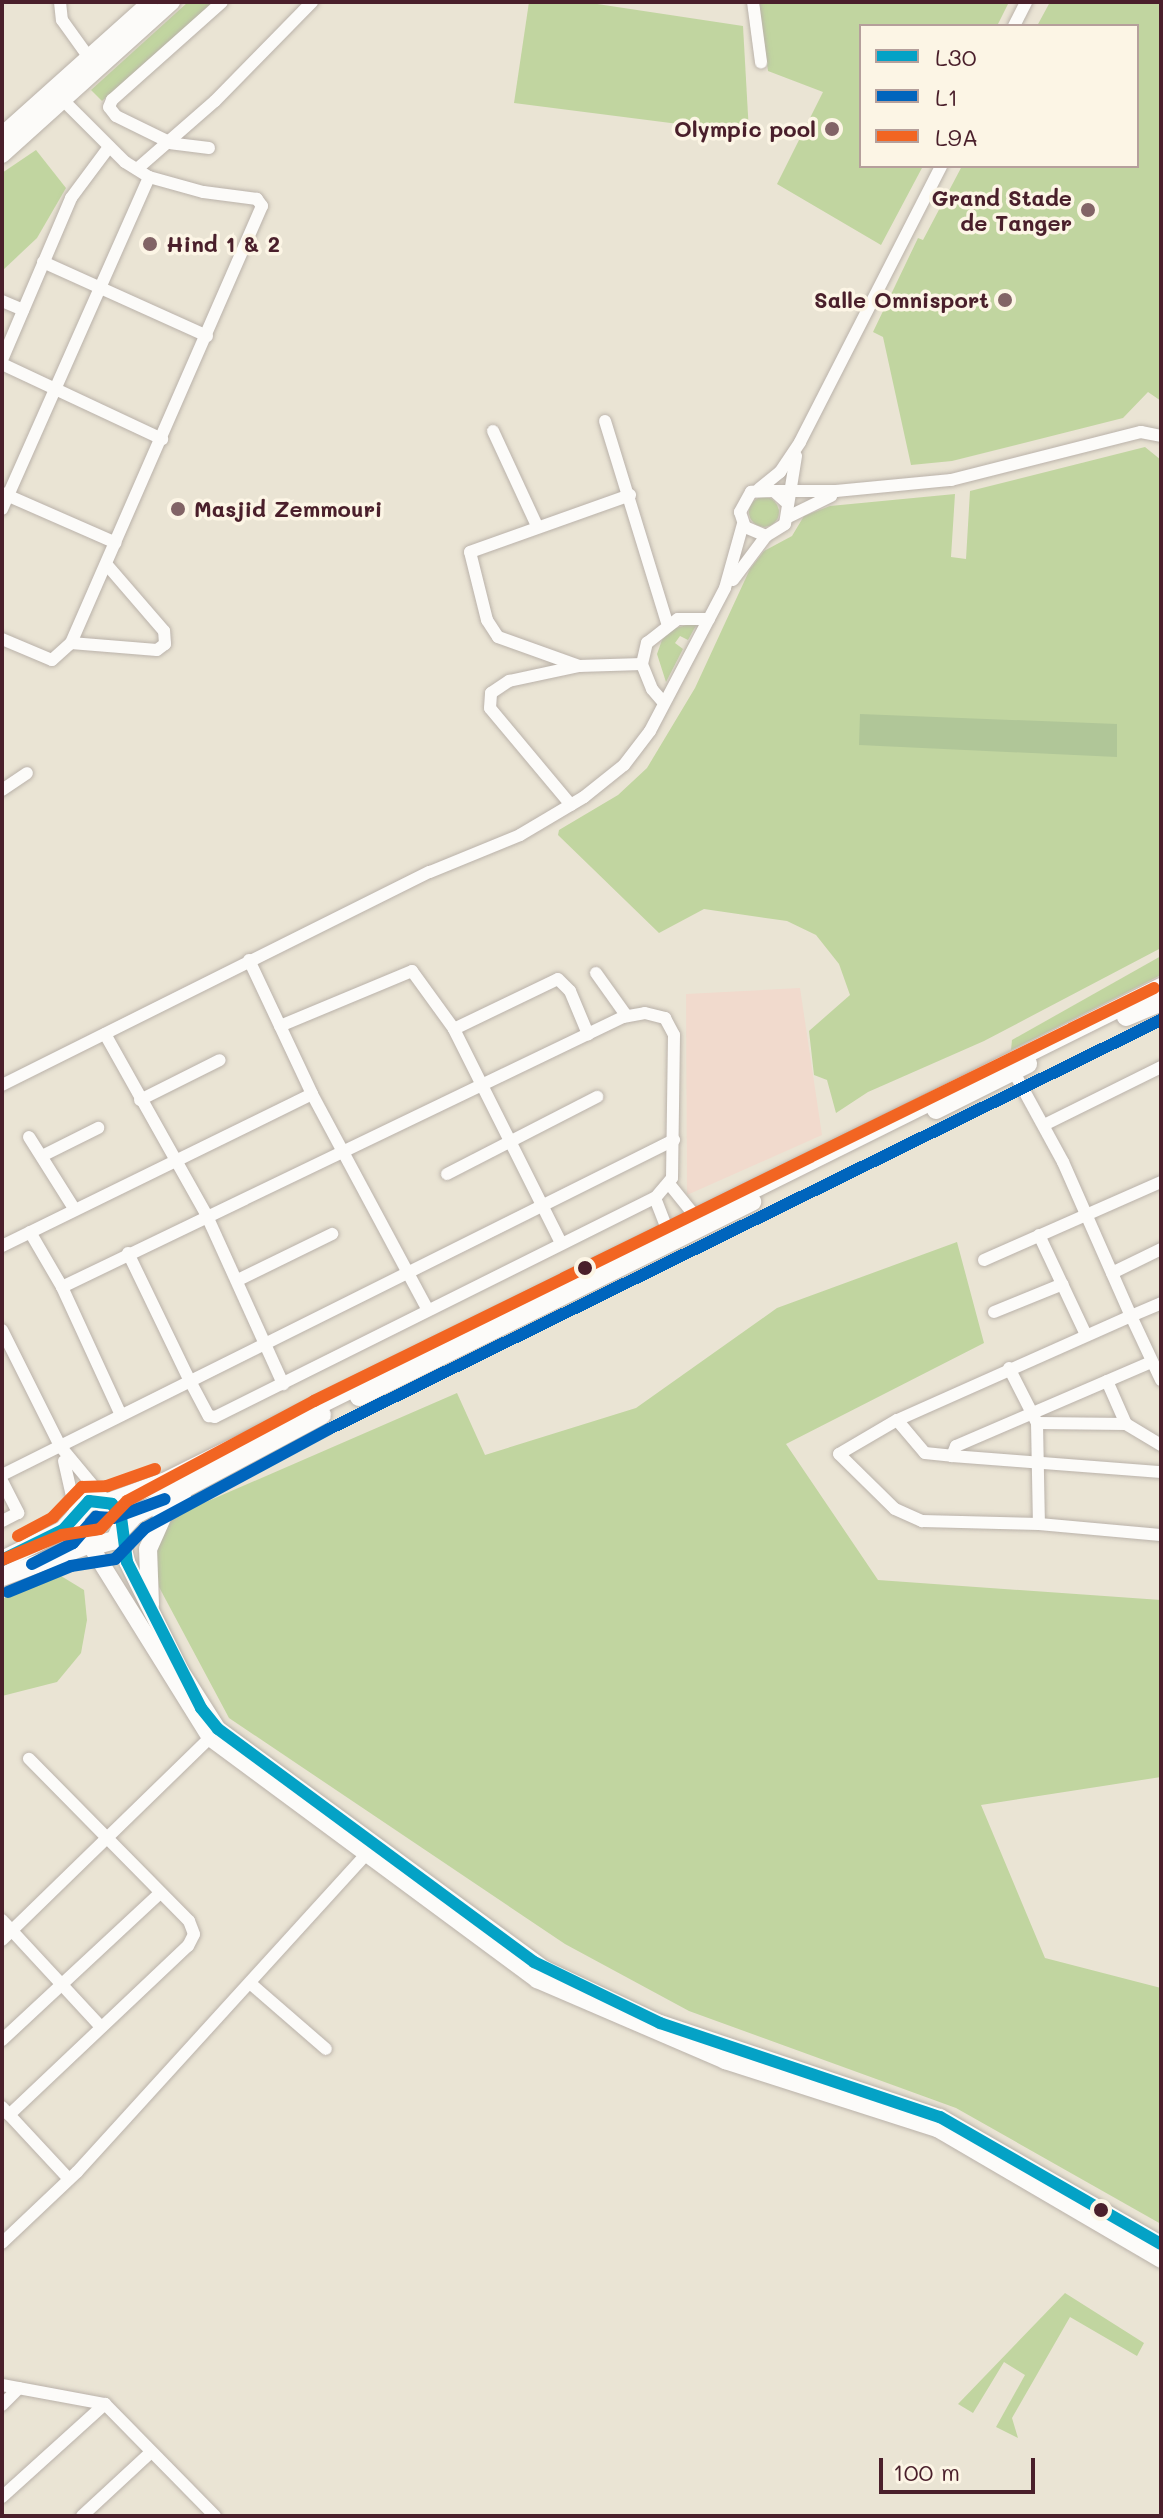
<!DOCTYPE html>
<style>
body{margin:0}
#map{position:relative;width:1163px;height:2518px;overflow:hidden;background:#eae4d4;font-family:Mali,sans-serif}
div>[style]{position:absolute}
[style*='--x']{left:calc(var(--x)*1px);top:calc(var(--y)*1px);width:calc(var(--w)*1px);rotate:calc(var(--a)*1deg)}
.built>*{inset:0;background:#f1dacd}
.green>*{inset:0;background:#c1d5a0}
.round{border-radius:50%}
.forest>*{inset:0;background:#b0c698}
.roads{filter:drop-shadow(0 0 2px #bab2aa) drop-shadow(0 0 2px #bab2aa)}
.minor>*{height:12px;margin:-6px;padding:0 6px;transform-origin:6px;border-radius:6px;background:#fcfbf9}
.major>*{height:16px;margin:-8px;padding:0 8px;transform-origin:8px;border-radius:8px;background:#fcfbf9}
.highway>*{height:18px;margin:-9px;padding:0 9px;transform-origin:9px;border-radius:9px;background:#fcfbf9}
.bus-1>*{height:12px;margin:-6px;padding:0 6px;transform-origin:6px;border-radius:6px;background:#04a2c6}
.bus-2>*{height:12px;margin:-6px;padding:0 6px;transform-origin:6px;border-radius:6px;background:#0065bd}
.bus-3>*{height:12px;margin:-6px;padding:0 6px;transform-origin:6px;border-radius:6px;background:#f26522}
.dots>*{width:22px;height:22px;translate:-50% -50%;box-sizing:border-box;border:4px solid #fcf5e5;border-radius:50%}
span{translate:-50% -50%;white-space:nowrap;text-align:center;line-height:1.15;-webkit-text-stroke:7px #fcf5e5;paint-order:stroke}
.poi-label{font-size:22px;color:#4a1f2b;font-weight:700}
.right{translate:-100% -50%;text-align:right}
.left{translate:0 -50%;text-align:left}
.frame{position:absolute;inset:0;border:4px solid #4a1f2b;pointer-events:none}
.legend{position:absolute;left:859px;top:24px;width:280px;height:144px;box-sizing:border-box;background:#fcf5e5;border:2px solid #b59f9b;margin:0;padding:10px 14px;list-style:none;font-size:24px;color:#4a1f2b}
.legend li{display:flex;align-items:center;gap:16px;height:40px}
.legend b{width:40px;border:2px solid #b59f9b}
.scale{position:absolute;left:879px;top:2458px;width:156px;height:36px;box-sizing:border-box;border:4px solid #4a1f2b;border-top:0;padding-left:10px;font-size:24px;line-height:28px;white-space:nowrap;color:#4a1f2b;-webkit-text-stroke:6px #fcf5e5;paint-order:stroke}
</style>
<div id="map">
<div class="built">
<div style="clip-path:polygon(800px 988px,822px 1135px,687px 1195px,686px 994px)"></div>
</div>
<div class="green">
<div style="clip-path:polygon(188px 2px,214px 2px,102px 101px,91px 90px)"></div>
<div style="clip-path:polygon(529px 2px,584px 2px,743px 26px,749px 133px,514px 103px)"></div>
<div style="clip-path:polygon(759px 2px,1009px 2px,997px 26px,861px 26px,861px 166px,923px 166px,881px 245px,777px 184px,823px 92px,768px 71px)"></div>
<div style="clip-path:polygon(1050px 2px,1161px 2px,1161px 401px,1148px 392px,1123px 418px,952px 461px,911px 465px,883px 337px,873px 332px,918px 238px,923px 240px,962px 166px,1137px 166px,1137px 26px,1037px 26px)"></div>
<div style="clip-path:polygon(36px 150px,66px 188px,37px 238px,2px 271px,2px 173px)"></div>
<div style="clip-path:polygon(1145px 447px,1161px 460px,1161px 948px,984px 1041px,868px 1092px,836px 1113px,827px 1080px,814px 1075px,809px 1031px,850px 995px,839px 964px,816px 935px,787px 921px,704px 909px,659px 933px,558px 835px,559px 830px,618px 795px,647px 768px,695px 688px,750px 569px,764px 551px,792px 536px,804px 516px,830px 506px,955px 494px,951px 557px,966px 559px,970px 491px)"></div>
<div class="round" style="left:749px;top:497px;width:30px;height:30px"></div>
<div style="clip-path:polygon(698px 622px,688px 640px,680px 636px,675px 643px,683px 649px,666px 682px,657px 654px,662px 640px,672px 629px)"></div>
<div style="clip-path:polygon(1161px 956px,1161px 975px,1011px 1050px,1012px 1040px)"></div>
<div style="clip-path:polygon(957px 1242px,984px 1343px,786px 1444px,878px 1580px,1161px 1600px,1161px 1777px,981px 1805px,1045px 1958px,1161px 1988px,1161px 2224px,956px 2108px,689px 2011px,565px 1944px,229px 1718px,159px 1587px,153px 1525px,457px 1393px,485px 1455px,636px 1408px,777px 1308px)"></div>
<div style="clip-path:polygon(61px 1576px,84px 1590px,87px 1620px,81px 1653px,57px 1682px,2px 1696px,2px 1599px)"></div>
<div style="clip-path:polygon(1065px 2293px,1144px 2343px,1137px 2356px,1070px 2317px,1012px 2418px,1018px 2438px,996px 2427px,1025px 2375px,1004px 2362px,973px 2413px,958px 2404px)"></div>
</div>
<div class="forest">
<div style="clip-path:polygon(860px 714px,1117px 724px,1117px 757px,859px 745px)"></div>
</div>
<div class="roads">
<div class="minor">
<div style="--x:60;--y:2;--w:18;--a:84"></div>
<div style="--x:62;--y:20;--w:48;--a:54.3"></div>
<div style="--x:753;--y:2;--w:61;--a:82.4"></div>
<div style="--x:1014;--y:26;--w:27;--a:-63"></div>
<div style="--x:209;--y:148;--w:38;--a:-173"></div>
<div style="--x:171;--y:143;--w:61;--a:-153.9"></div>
<div style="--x:116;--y:116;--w:11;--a:-128"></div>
<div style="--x:109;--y:107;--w:8;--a:-67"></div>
<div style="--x:112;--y:100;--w:147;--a:-41.7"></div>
<div style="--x:137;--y:169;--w:103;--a:-41.1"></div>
<div style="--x:215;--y:101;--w:139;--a:-45.6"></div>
<div style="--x:43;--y:262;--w:180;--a:24.3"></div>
<div style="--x:2;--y:301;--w:23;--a:23"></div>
<div style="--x:2;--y:360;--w:176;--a:-66.9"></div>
<div style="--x:71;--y:198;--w:64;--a:-53.3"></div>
<div style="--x:2;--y:364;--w:177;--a:25.1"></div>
<div style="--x:605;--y:421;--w:211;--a:72.9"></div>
<div style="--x:493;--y:431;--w:105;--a:65.1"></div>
<div style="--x:759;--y:489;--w:27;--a:-39"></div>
<div style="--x:780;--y:472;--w:36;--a:-56"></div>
<div style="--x:800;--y:442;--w:310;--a:-62.9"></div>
<div style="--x:774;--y:491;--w:62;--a:0"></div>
<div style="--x:836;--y:491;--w:116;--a:-5.5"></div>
<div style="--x:951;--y:480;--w:196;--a:-14.2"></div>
<div style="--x:1141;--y:432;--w:20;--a:11"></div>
<div style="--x:2;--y:493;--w:124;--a:23.7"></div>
<div style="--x:785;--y:501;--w:15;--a:-138"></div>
<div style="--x:774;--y:491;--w:23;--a:178"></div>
<div style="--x:751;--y:492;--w:23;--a:119"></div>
<div style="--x:740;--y:512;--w:16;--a:72"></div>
<div style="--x:745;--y:527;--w:23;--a:23"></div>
<div style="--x:766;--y:536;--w:22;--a:-32"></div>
<div style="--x:785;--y:524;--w:69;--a:-80.8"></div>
<div style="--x:2;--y:509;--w:363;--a:-66.1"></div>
<div style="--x:788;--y:517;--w:48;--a:-26"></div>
<div style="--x:733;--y:580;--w:55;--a:-53.1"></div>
<div style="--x:2;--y:639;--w:54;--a:22.8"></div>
<div style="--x:52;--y:660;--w:25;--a:-42"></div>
<div style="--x:71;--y:643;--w:477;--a:-66.4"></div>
<div style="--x:262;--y:206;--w:9;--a:-126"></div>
<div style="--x:257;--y:199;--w:54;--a:-172.6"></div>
<div style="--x:203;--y:192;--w:56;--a:-164.5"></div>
<div style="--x:149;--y:177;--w:28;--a:-148"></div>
<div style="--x:125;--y:162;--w:85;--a:-135"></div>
<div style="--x:71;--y:643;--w:86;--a:4.7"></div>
<div style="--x:157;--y:650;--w:10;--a:-37"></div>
<div style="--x:165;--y:644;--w:13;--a:-94"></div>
<div style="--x:164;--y:631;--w:87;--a:-130.8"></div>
<div style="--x:579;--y:666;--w:86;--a:-160.3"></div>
<div style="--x:498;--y:637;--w:20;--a:-123"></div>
<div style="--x:487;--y:620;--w:70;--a:-104"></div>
<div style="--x:470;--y:552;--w:170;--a:-19.6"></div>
<div style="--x:664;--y:703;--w:18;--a:-131"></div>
<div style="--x:652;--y:689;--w:27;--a:-112"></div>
<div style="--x:642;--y:664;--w:22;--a:-77"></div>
<div style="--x:647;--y:643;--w:39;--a:-38"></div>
<div style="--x:678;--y:619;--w:31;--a:0"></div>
<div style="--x:2;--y:790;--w:30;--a:-34"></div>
<div style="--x:571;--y:805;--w:126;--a:-129.9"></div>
<div style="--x:490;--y:708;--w:15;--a:-86"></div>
<div style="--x:491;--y:693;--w:22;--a:-34"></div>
<div style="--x:509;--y:681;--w:72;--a:-12.1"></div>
<div style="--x:579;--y:666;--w:63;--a:-1.8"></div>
<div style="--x:249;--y:960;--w:148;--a:64.8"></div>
<div style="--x:312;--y:1094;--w:245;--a:61.8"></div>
<div style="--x:596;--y:973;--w:52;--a:54.5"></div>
<div style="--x:280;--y:1026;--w:143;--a:-22.6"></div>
<div style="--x:412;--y:971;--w:72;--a:54.1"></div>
<div style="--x:105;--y:1034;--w:206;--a:60.7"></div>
<div style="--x:206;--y:1214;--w:187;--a:65.6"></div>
<div style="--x:1011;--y:1067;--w:108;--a:61.3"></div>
<div style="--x:1063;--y:1162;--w:168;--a:66.2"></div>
<div style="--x:1131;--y:1316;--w:33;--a:-23"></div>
<div style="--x:2;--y:1085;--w:478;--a:-26.5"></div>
<div style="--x:430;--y:872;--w:97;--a:-22.3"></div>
<div style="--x:520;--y:835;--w:74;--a:-30.7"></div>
<div style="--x:584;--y:797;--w:51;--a:-38.7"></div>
<div style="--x:624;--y:765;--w:43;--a:-52.6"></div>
<div style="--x:650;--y:731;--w:161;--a:-62.3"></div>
<div style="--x:725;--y:588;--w:66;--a:-74.3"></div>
<div style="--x:140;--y:1100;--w:89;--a:-26.6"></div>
<div style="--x:1044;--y:1125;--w:131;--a:-26.4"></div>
<div style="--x:29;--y:1137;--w:86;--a:57.8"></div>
<div style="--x:42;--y:1156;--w:63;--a:-26.6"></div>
<div style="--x:447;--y:1174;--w:169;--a:-27.2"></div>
<div style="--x:670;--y:1185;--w:38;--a:51"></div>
<div style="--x:30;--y:1232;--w:64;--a:59.8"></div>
<div style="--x:62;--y:1287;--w:623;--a:-25.7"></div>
<div style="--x:623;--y:1017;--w:22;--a:-10"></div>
<div style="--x:645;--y:1013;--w:21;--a:14"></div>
<div style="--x:665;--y:1018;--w:19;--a:62"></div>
<div style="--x:674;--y:1035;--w:143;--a:90.8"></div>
<div style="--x:672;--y:1178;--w:26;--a:130"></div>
<div style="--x:655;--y:1198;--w:44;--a:68.7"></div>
<div style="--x:1039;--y:1235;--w:110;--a:64.8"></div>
<div style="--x:561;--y:1243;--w:239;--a:-116.6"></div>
<div style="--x:454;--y:1029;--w:115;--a:-25.7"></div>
<div style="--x:558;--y:979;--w:17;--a:45"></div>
<div style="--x:570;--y:991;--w:47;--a:67.3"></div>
<div style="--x:2;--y:1246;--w:345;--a:-26.1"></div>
<div style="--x:128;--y:1253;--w:142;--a:64.2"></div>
<div style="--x:190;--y:1381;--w:40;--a:62"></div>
<div style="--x:209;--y:1416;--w:6;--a:9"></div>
<div style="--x:215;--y:1417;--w:491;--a:-26.5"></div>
<div style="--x:984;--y:1260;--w:193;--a:-23.8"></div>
<div style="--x:1112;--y:1273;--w:55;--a:-26.1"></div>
<div style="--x:238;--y:1280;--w:105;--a:-26.1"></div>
<div style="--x:62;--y:1287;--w:141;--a:65.3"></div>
<div style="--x:994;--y:1312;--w:74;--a:-22.1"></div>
<div style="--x:2;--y:1330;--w:130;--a:63.4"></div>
<div style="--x:60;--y:1446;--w:70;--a:50.2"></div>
<div style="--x:1149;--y:1363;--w:210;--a:156.7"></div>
<div style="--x:956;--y:1446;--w:11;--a:112"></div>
<div style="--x:952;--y:1456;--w:210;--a:4.4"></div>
<div style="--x:1009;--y:1368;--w:62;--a:63"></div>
<div style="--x:1037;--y:1423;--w:101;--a:88.9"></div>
<div style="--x:1161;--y:1380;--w:71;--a:-115.1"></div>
<div style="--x:1131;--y:1316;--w:256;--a:156"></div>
<div style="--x:897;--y:1420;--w:67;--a:149.6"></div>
<div style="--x:839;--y:1454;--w:78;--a:44.5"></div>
<div style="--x:895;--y:1509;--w:30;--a:24"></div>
<div style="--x:922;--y:1521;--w:117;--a:1.5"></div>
<div style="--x:1039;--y:1524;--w:122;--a:5.2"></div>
<div style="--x:1107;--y:1381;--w:47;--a:66.2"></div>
<div style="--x:1126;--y:1424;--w:41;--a:31"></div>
<div style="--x:897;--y:1420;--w:43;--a:49.7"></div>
<div style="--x:925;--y:1453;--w:27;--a:6"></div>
<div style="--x:1037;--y:1423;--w:89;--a:0.6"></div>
<div style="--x:64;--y:1461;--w:54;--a:77.2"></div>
<div style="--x:2;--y:1475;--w:751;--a:-26.5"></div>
<div style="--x:2;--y:1481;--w:36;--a:63"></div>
<div style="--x:18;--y:1513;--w:18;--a:153"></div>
<div style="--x:2;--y:1920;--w:146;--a:47.2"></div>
<div style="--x:2;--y:1940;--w:290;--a:-44.2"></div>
<div style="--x:251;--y:1984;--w:99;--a:40.9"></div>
<div style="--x:2;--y:2040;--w:216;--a:-42.9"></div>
<div style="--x:2;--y:2107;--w:98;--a:47.1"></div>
<div style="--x:9;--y:2115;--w:246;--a:-43.4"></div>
<div style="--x:188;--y:1946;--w:13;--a:-63"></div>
<div style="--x:194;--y:1934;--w:14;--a:-111"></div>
<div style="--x:189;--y:1921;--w:228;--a:-134.6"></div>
<div style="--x:2;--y:2243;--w:103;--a:-43.4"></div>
<div style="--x:77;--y:2172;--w:431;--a:-47.7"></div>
<div style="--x:2;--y:2385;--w:105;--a:10.5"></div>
<div style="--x:105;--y:2404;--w:157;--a:45.5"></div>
<div style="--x:2;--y:2405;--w:24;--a:-45"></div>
<div style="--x:2;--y:2497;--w:139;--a:-42.1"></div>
<div style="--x:82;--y:2516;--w:94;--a:-42.8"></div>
</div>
<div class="major">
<div style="--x:2;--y:135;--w:199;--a:-41.9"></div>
<div style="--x:2;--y:155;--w:229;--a:-42"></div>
<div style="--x:120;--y:1533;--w:30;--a:76"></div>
<div style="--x:127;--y:1562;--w:122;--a:63.6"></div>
<div style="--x:181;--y:1671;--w:69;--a:57.5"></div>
<div style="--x:218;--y:1729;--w:406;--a:36.3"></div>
<div style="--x:545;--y:1969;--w:127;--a:25.2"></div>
<div style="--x:660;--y:2023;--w:295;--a:18.6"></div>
<div style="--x:940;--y:2117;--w:255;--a:29.9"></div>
<div style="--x:90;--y:1545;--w:227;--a:58.1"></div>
<div style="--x:210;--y:1738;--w:407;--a:36.5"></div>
<div style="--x:537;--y:1980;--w:205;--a:23.3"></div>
<div style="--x:725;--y:2061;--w:223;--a:17.8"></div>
<div style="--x:937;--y:2129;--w:259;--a:30.3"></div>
</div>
<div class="highway">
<div style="--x:1126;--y:1017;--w:38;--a:-23"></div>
<div style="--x:936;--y:1110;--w:103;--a:-26.6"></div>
<div style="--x:359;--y:1397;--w:439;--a:-26.4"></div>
<div style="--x:109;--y:1502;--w:59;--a:-20"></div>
<div style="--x:164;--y:1482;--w:1113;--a:-26.4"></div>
<div style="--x:121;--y:1530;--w:21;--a:-47"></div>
<div style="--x:135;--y:1515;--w:212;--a:-28.1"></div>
<div style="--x:2;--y:1560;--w:68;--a:-26.2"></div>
<div style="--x:63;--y:1530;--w:39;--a:-48"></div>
<div style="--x:89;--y:1501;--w:23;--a:7"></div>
<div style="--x:112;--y:1504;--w:23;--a:65"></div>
<div style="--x:122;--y:1525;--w:17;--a:115"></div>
<div style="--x:115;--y:1540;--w:23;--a:165"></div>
<div style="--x:93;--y:1546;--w:15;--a:-152"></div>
<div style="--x:80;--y:1539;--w:23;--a:-103"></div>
<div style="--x:2;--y:1577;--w:92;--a:-20.4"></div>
<div style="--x:150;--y:1605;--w:56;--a:-92"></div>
<div style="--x:148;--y:1549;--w:35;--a:-66"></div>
<div style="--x:162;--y:1517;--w:30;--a:-48"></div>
</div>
</div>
<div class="bus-1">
<div style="--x:2;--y:1560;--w:68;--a:-26.2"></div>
<div style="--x:63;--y:1530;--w:39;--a:-48"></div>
<div style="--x:89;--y:1501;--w:23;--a:7"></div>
<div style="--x:112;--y:1504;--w:16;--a:55"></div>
<div style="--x:121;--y:1517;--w:45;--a:82.4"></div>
<div style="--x:127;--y:1562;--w:164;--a:63.1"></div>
<div style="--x:201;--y:1708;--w:27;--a:51"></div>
<div style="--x:218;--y:1729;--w:393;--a:36.4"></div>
<div style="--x:534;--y:1962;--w:140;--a:25.8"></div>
<div style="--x:660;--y:2023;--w:295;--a:18.6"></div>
<div style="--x:940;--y:2117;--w:255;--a:29.9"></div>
</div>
<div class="bus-2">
<div style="--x:32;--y:1564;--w:46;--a:-27.1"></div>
<div style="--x:73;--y:1543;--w:35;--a:-49"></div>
<div style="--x:96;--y:1517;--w:17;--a:3"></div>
<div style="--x:113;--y:1518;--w:55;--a:-20.1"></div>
<div style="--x:8;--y:1592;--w:68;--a:-22.4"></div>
<div style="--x:71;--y:1566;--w:45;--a:-9"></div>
<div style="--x:115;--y:1559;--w:43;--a:-45.9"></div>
<div style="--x:145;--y:1528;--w:209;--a:-28.3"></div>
<div style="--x:329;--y:1429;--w:927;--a:-26.18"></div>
</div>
<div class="bus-3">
<div style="--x:18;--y:1536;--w:40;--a:-28"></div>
<div style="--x:53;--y:1517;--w:42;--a:-46"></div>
<div style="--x:82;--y:1487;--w:25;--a:-2"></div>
<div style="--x:107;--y:1486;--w:51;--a:-19.5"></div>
<div style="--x:2;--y:1560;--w:65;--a:-22.6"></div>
<div style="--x:62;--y:1535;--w:38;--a:-9"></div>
<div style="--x:100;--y:1529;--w:39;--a:-46"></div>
<div style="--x:127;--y:1501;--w:212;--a:-28.1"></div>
<div style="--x:314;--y:1401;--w:936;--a:-26.18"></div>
</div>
<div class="dots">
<div style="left:832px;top:129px;background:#826466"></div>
<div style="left:1088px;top:210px;background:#826466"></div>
<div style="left:150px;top:244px;background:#826466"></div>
<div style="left:1005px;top:300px;background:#826466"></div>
<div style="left:178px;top:509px;background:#826466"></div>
<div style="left:585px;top:1268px;background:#4a1f2b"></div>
<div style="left:1101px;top:2210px;background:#4a1f2b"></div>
</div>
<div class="poi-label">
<span class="right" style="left:816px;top:129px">Olympic pool</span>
<span class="right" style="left:1072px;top:210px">Grand Stade<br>de Tanger</span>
<span class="left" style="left:166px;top:244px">Hind 1 &amp; 2</span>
<span class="right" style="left:989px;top:300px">Salle Omnisport</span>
<span class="left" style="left:194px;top:509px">Masjid Zemmouri</span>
</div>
<div class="frame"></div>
<ul class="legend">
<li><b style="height:10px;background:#04a2c6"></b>L30</li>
<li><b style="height:10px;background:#0065bd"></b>L1</li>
<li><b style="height:10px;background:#f26522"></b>L9A</li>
</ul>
<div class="scale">100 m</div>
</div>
